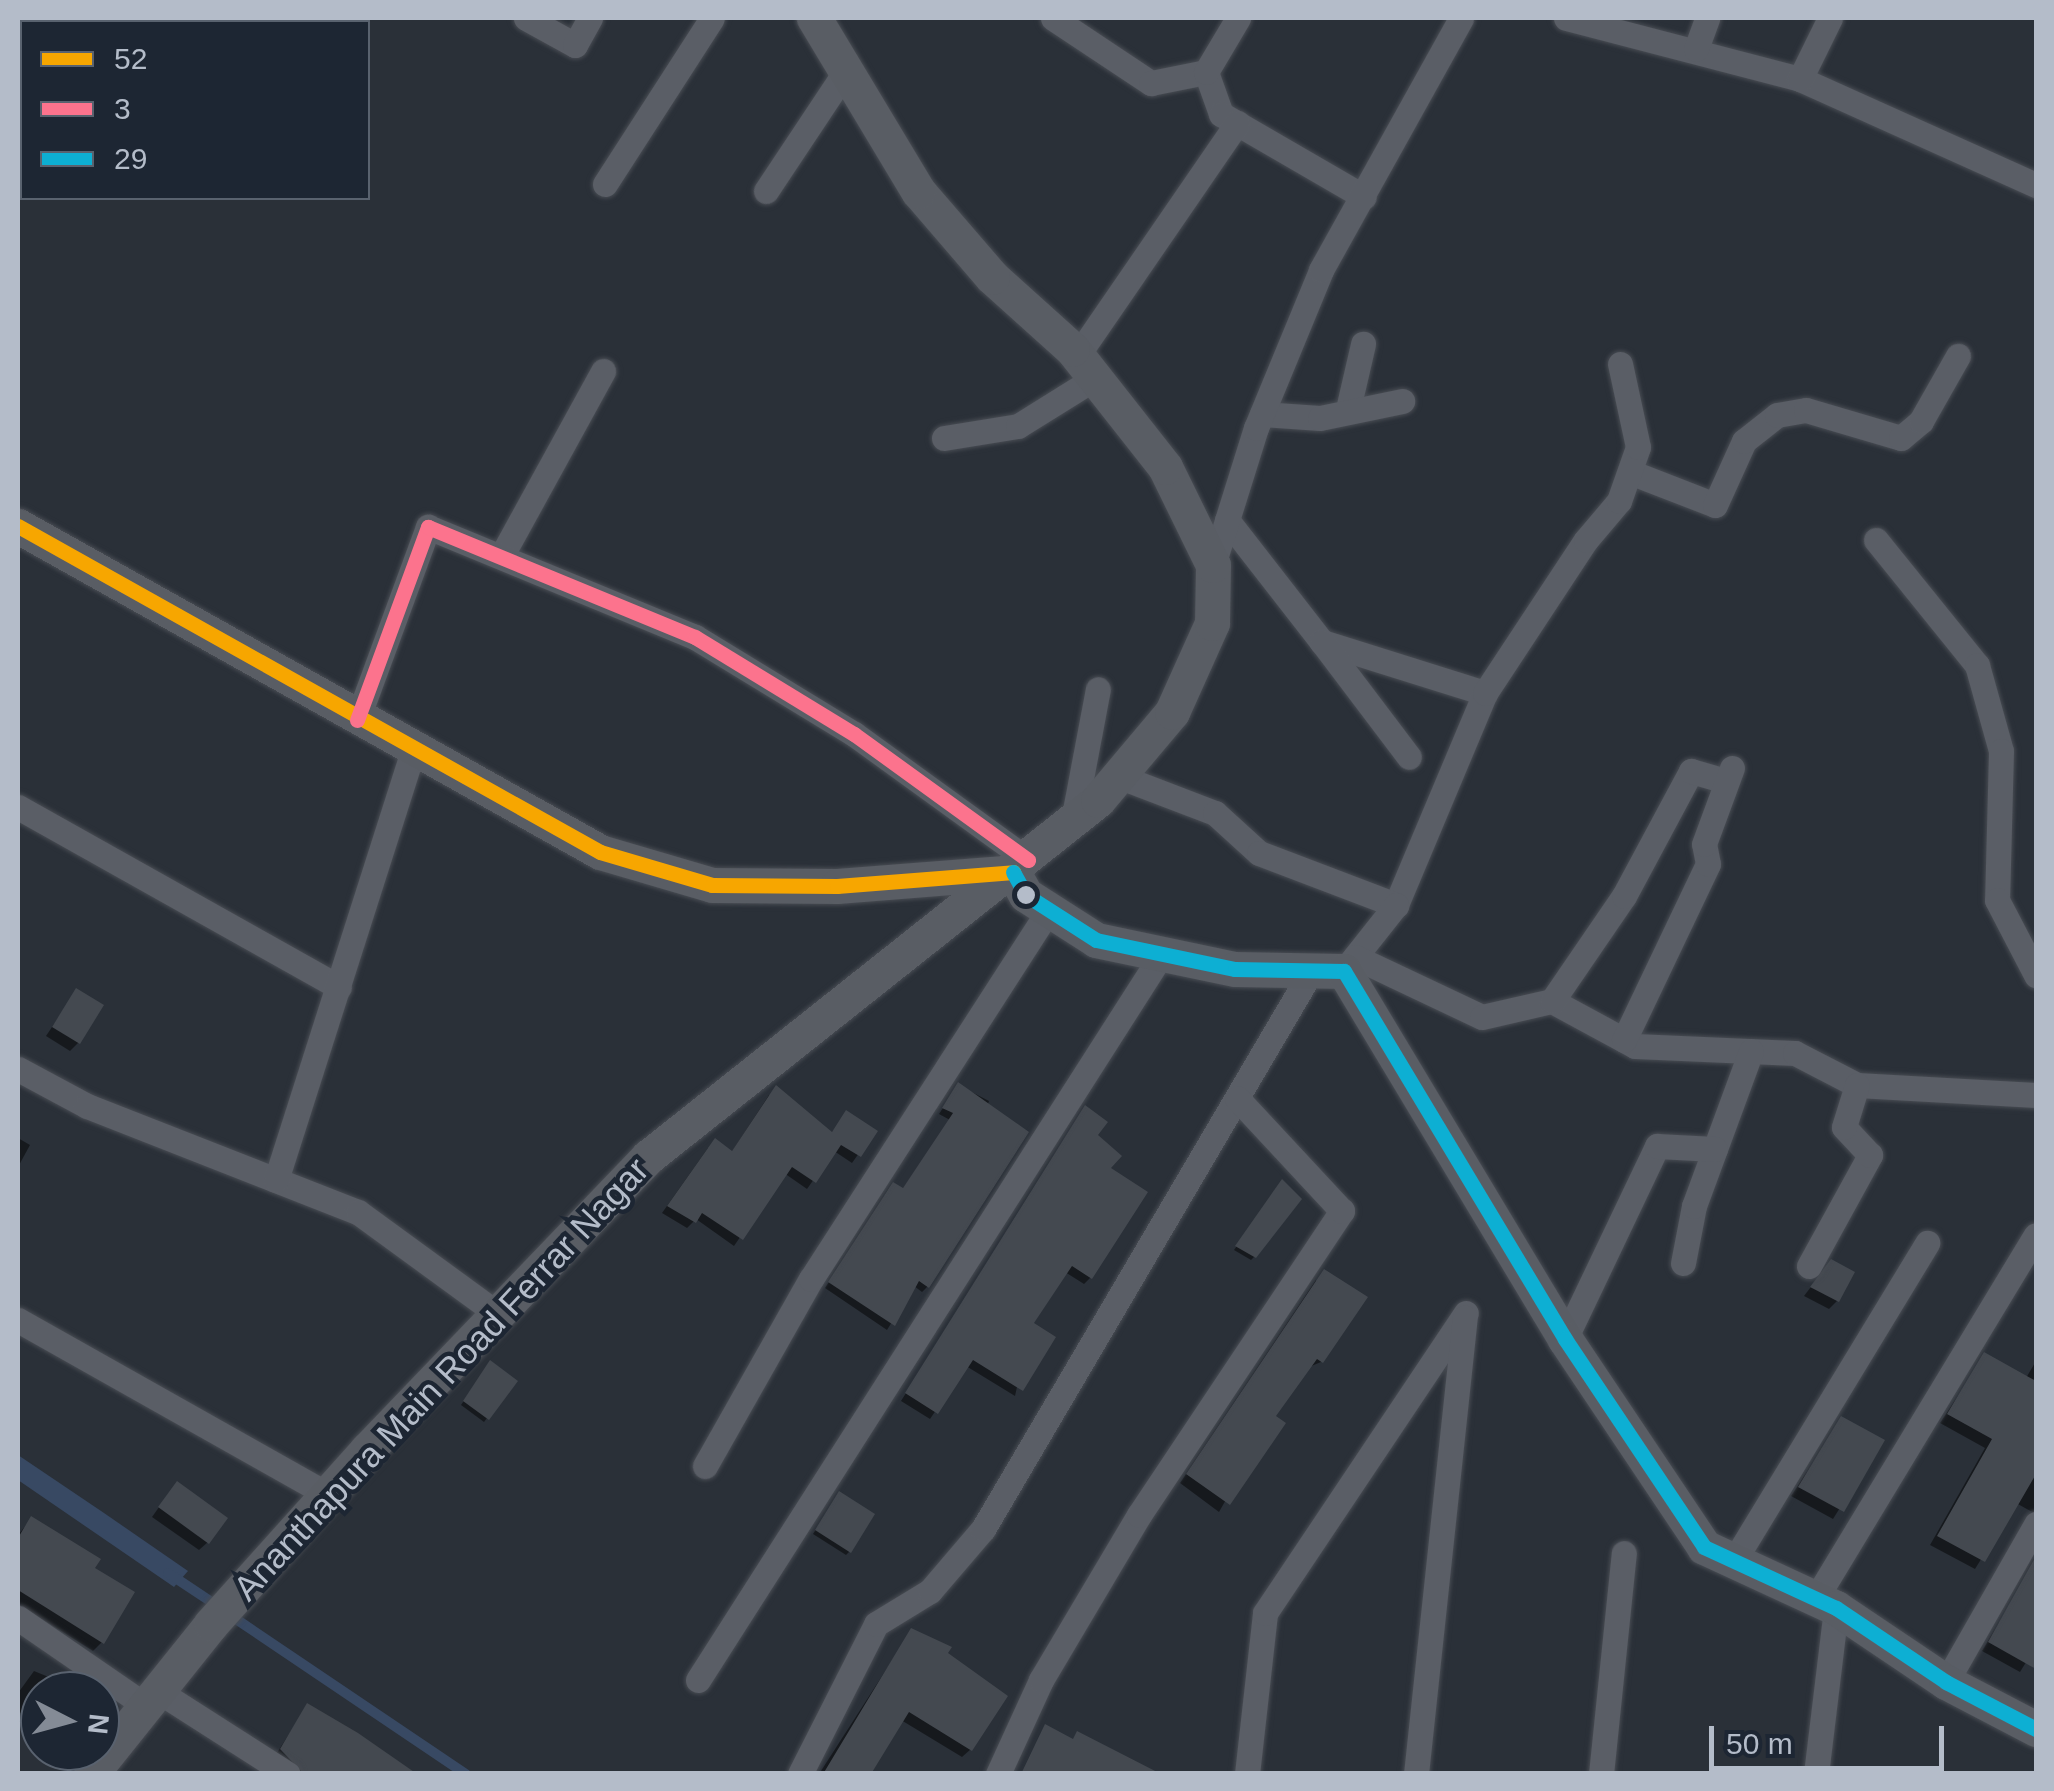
<!DOCTYPE html>
<style>
body{margin:0}
#map{position:relative;width:2054px;height:1791px;overflow:hidden;background:#2a3038;font-family:Arial,sans-serif}
div>[style]{position:absolute}
[style*='--x']{left:calc(var(--x)*1px);top:calc(var(--y)*1px);width:calc(var(--w)*1px);rotate:calc(var(--a)*1deg)}
.water>*{inset:0;background:#384963}
.shadow>*{inset:0;background:#0007}
.stream>*{height:10px;margin:-5px;padding:0 5px;transform-origin:5px;border-radius:5px;background:#384963}
.building>*{inset:0;background:#444950}
.roads{filter:drop-shadow(0 0 2px #484c53) drop-shadow(0 0 2px #484c53)}
.street>*{height:25px;margin:-12.5px;padding:0 12.5px;transform-origin:12.5px;border-radius:12.5px;background:#5a5e66}
.secondary>*{height:35px;margin:-17.5px;padding:0 17.5px;transform-origin:17.5px;border-radius:17.5px;background:#595d64}
.bus-1>*{height:15px;margin:-7.5px;padding:0 7.5px;transform-origin:7.5px;border-radius:7.5px;background:#f7a600}
.bus-2>*{height:15px;margin:-7.5px;padding:0 7.5px;transform-origin:7.5px;border-radius:7.5px;background:#fc738d}
.bus-3>*{height:15px;margin:-7.5px;padding:0 7.5px;transform-origin:7.5px;border-radius:7.5px;background:#0dafd3}
.dots>*{width:28px;height:28px;translate:-50% -50%;box-sizing:border-box;border:5px solid #1d2633;border-radius:50%}
span{translate:-50% -50%;white-space:nowrap;text-align:center;line-height:1.15;-webkit-text-stroke:9px #1d2633;paint-order:stroke}
.street-label{font-size:35px;color:#b4bcc9}
.frame{position:absolute;inset:0;border:20px solid #b4bcc9;pointer-events:none}
.legend{position:absolute;left:20px;top:20px;width:350px;height:180px;box-sizing:border-box;background:#1d2633;border:2px solid #59626f;margin:0;padding:12px 18px;list-style:none;font-size:30px;color:#b4bcc9}
.legend li{display:flex;align-items:center;gap:20px;height:50px}
.legend b{width:50px;border:2px solid #59626f}
.north{position:absolute;left:20px;top:1671px;width:100px;height:100px;box-sizing:border-box;background:#1d2633;border:2px solid #59626f;border-radius:50%;rotate:96deg;font-size:28px;font-weight:700;line-height:40px;text-align:center;color:#b4bcc9}
.north::after{content:'';display:block;margin:auto;width:35px;height:45px;background:#848b96;clip-path:polygon(50% 0,100% 100%,50% 72%,0 100%)}
.scale{position:absolute;left:1709px;top:1726px;width:235px;height:45px;box-sizing:border-box;border:5px solid #b4bcc9;border-top:0;padding-left:12px;font-size:30px;line-height:35px;white-space:nowrap;color:#b4bcc9;-webkit-text-stroke:8px #1d2633;paint-order:stroke}
</style>
<div id="map">
<div class="water">
<div style="clip-path:polygon(18px 1455px,104px 1513px,188px 1571px,174px 1587px,18px 1480px)"></div>
</div>
<div class="shadow">
<div style="clip-path:polygon(76px 991px,78px 1043px,70px 1051px,46px 1036px)"></div>
<div style="clip-path:polygon(958px 1085px,989px 1101px,927px 1287px,922px 1292px,914px 1286px,887px 1330px,825px 1288px,888px 1190px,902px 1190px,950px 1120px,939px 1114px)"></div>
<div style="clip-path:polygon(769px 1095px,831px 1134px,846px 1113px,874px 1132px,852px 1163px,834px 1151px,807px 1189px,784px 1173px,734px 1246px,696px 1219px,687px 1228px,662px 1213px,708px 1148px,731px 1153px)"></div>
<div style="clip-path:polygon(1085px 1108px,1107px 1169px,1090px 1278px,1084px 1284px,1065px 1272px,1031px 1324px,1015px 1396px,966px 1366px,930px 1419px,901px 1401px)"></div>
<div style="clip-path:polygon(18px 1138px,30px 1145px,18px 1167px)"></div>
<div style="clip-path:polygon(1279px 1186px,1254px 1257px,1251px 1260px,1234px 1250px)"></div>
<div style="clip-path:polygon(1823px 1271px,1837px 1301px,1829px 1309px,1804px 1296px)"></div>
<div style="clip-path:polygon(1316px 1280px,1321px 1362px,1309px 1367px,1273px 1417px,1219px 1512px,1180px 1483px)"></div>
<div style="clip-path:polygon(1985px 1355px,2026px 1378px,2036px 1361px,2036px 1514px,2016px 1503px,1975px 1569px,1930px 1545px,1985px 1448px,1940px 1423px)"></div>
<div style="clip-path:polygon(487px 1367px,487px 1418px,484px 1422px,461px 1405px)"></div>
<div style="clip-path:polygon(1842px 1419px,1882px 1441px,1833px 1519px,1791px 1496px)"></div>
<div style="clip-path:polygon(169px 1493px,208px 1542px,199px 1550px,152px 1517px)"></div>
<div style="clip-path:polygon(836px 1498px,849px 1552px,846px 1555px,813px 1534px)"></div>
<div style="clip-path:polygon(31px 1519px,92px 1569px,102px 1642px,93px 1651px,18px 1604px,18px 1535px)"></div>
<div style="clip-path:polygon(2032px 1568px,2036px 1646px,2020px 1672px,1982px 1651px)"></div>
<div style="clip-path:polygon(911px 1631px,944px 1654px,971px 1749px,962px 1757px,901px 1720px,870px 1774px,819px 1774px)"></div>
<div style="clip-path:polygon(34px 1671px,83px 1691px,40px 1691px,40px 1726px,18px 1711px,18px 1693px)"></div>
<div style="clip-path:polygon(307px 1706px,304px 1774px,275px 1756px)"></div>
</div>
<div class="stream">
<div style="--x:168;--y:1573;--w:58;--a:33.7"></div>
<div style="--x:230;--y:1615;--w:285;--a:34"></div>
</div>
<div class="building">
<div style="clip-path:polygon(76px 988px,104px 1005px,80px 1044px,52px 1027px)"></div>
<div style="clip-path:polygon(958px 1082px,1029px 1132px,929px 1288px,919px 1281px,895px 1326px,828px 1282px,893px 1182px,903px 1188px,953px 1113px,942px 1108px)"></div>
<div style="clip-path:polygon(776px 1085px,832px 1132px,846px 1110px,878px 1131px,861px 1157px,841px 1145px,816px 1183px,792px 1167px,743px 1240px,702px 1213px,696px 1223px,667px 1206px,715px 1138px,732px 1151px)"></div>
<div style="clip-path:polygon(1085px 1105px,1108px 1122px,1098px 1135px,1122px 1156px,1111px 1168px,1148px 1192px,1092px 1279px,1072px 1266px,1034px 1323px,1056px 1337px,1023px 1391px,973px 1360px,938px 1414px,905px 1393px)"></div>
<div style="clip-path:polygon(1282px 1179px,1302px 1199px,1256px 1258px,1235px 1246px)"></div>
<div style="clip-path:polygon(1831px 1259px,1855px 1272px,1839px 1302px,1810px 1287px)"></div>
<div style="clip-path:polygon(1324px 1269px,1368px 1297px,1323px 1363px,1317px 1359px,1276px 1416px,1286px 1423px,1230px 1505px,1186px 1474px)"></div>
<div style="clip-path:polygon(1984px 1352px,2036px 1381px,2036px 1474px,1985px 1562px,1937px 1536px,1992px 1439px,1947px 1414px)"></div>
<div style="clip-path:polygon(490px 1360px,518px 1381px,489px 1420px,463px 1401px)"></div>
<div style="clip-path:polygon(1841px 1416px,1885px 1440px,1844px 1512px,1798px 1487px)"></div>
<div style="clip-path:polygon(177px 1481px,228px 1518px,209px 1544px,158px 1507px)"></div>
<div style="clip-path:polygon(839px 1491px,875px 1514px,851px 1553px,815px 1530px)"></div>
<div style="clip-path:polygon(31px 1516px,101px 1559px,95px 1568px,135px 1592px,104px 1644px,18px 1590px,18px 1538px)"></div>
<div style="clip-path:polygon(2036px 1556px,2036px 1669px,1988px 1642px)"></div>
<div style="clip-path:polygon(911px 1628px,952px 1647px,948px 1653px,1008px 1696px,972px 1751px,909px 1712px,871px 1774px,823px 1774px)"></div>
<div style="clip-path:polygon(307px 1703px,358px 1733px,417px 1774px,304px 1774px,280px 1749px)"></div>
<div style="clip-path:polygon(1045px 1724px,1073px 1739px,1077px 1731px,1161px 1774px,1021px 1774px)"></div>
</div>
<div class="roads">
<div class="street">
<div style="--x:526;--y:18;--w:56;--a:28.9"></div>
<div style="--x:575;--y:45;--w:31;--a:-61"></div>
<div style="--x:1053;--y:18;--w:118;--a:33.6"></div>
<div style="--x:1151;--y:83;--w:56;--a:-11.3"></div>
<div style="--x:1206;--y:72;--w:45;--a:70.3"></div>
<div style="--x:1221;--y:114;--w:165;--a:30.1"></div>
<div style="--x:1566;--y:18;--w:242;--a:14.6"></div>
<div style="--x:1800;--y:79;--w:259;--a:24.2"></div>
<div style="--x:72;--y:22;--w:5;--a:-53"></div>
<div style="--x:1696;--y:49;--w:33;--a:-70"></div>
<div style="--x:1206;--y:72;--w:63;--a:-59.3"></div>
<div style="--x:1800;--y:79;--w:68;--a:-63.8"></div>
<div style="--x:18;--y:104;--w:9;--a:-63"></div>
<div style="--x:605;--y:184;--w:197;--a:-57.2"></div>
<div style="--x:766;--y:191;--w:143;--a:-56.4"></div>
<div style="--x:1077;--y:356;--w:283;--a:-55.5"></div>
<div style="--x:1348;--y:409;--w:67;--a:-77"></div>
<div style="--x:1262;--y:414;--w:58;--a:3.9"></div>
<div style="--x:1320;--y:418;--w:84;--a:-11.7"></div>
<div style="--x:944;--y:438;--w:75;--a:-9.2"></div>
<div style="--x:1018;--y:426;--w:91;--a:-31.9"></div>
<div style="--x:1630;--y:472;--w:91;--a:21.2"></div>
<div style="--x:1715;--y:505;--w:70;--a:-65.6"></div>
<div style="--x:1744;--y:441;--w:42;--a:-38.2"></div>
<div style="--x:1777;--y:415;--w:29;--a:-10"></div>
<div style="--x:1806;--y:410;--w:99;--a:16.4"></div>
<div style="--x:1901;--y:438;--w:26;--a:-40"></div>
<div style="--x:1921;--y:421;--w:75;--a:-60.4"></div>
<div style="--x:1227;--y:520;--w:155;--a:52.1"></div>
<div style="--x:1322;--y:642;--w:171;--a:17.4"></div>
<div style="--x:1485;--y:693;--w:230;--a:112.8"></div>
<div style="--x:1876;--y:540;--w:161;--a:51.1"></div>
<div style="--x:1977;--y:665;--w:89;--a:74.4"></div>
<div style="--x:2001;--y:751;--w:149;--a:91.5"></div>
<div style="--x:1997;--y:900;--w:85;--a:62.5"></div>
<div style="--x:502;--y:555;--w:210;--a:-61.2"></div>
<div style="--x:1213;--y:565;--w:144;--a:-72.6"></div>
<div style="--x:1256;--y:428;--w:171;--a:-67.6"></div>
<div style="--x:1321;--y:270;--w:288;--a:-60.9"></div>
<div style="--x:1322;--y:642;--w:144;--a:52.9"></div>
<div style="--x:1485;--y:693;--w:183;--a:-56.6"></div>
<div style="--x:1586;--y:540;--w:51;--a:-49.8"></div>
<div style="--x:1619;--y:501;--w:57;--a:-70.6"></div>
<div style="--x:1638;--y:447;--w:85;--a:-102.2"></div>
<div style="--x:357;--y:720;--w:206;--a:-69.8"></div>
<div style="--x:428;--y:527;--w:289;--a:22.4"></div>
<div style="--x:695;--y:637;--w:186;--a:31.4"></div>
<div style="--x:854;--y:734;--w:215;--a:35.9"></div>
<div style="--x:1118;--y:776;--w:104;--a:20.9"></div>
<div style="--x:1215;--y:813;--w:59;--a:42.3"></div>
<div style="--x:1259;--y:853;--w:147;--a:20.8"></div>
<div style="--x:1396;--y:905;--w:80;--a:128.4"></div>
<div style="--x:18;--y:807;--w:368;--a:29.3"></div>
<div style="--x:1073;--y:821;--w:134;--a:-79.3"></div>
<div style="--x:1355;--y:957;--w:140;--a:25.3"></div>
<div style="--x:1482;--y:1017;--w:72;--a:-12.9"></div>
<div style="--x:1552;--y:1001;--w:94;--a:28.5"></div>
<div style="--x:1635;--y:1046;--w:160;--a:2.5"></div>
<div style="--x:1795;--y:1053;--w:70;--a:27.3"></div>
<div style="--x:1857;--y:1085;--w:179;--a:3.2"></div>
<div style="--x:1552;--y:1001;--w:127;--a:-55.6"></div>
<div style="--x:1624;--y:896;--w:142;--a:-61.8"></div>
<div style="--x:1691;--y:771;--w:37;--a:16"></div>
<div style="--x:1624;--y:1040;--w:195;--a:-64.5"></div>
<div style="--x:1708;--y:864;--w:20;--a:-101"></div>
<div style="--x:1704;--y:844;--w:81;--a:-69.8"></div>
<div style="--x:18;--y:1069;--w:78;--a:28.2"></div>
<div style="--x:87;--y:1106;--w:291;--a:21.4"></div>
<div style="--x:358;--y:1212;--w:170;--a:36.1"></div>
<div style="--x:276;--y:1180;--w:449;--a:-72.3"></div>
<div style="--x:1683;--y:1263;--w:58;--a:-79.1"></div>
<div style="--x:1694;--y:1206;--w:165;--a:-69.8"></div>
<div style="--x:1809;--y:1266;--w:127;--a:-61.2"></div>
<div style="--x:1870;--y:1155;--w:38;--a:-133"></div>
<div style="--x:1844;--y:1127;--w:44;--a:-72.8"></div>
<div style="--x:18;--y:1320;--w:356;--a:29.4"></div>
<div style="--x:1565;--y:1339;--w:214;--a:-64.5"></div>
<div style="--x:1657;--y:1146;--w:58;--a:3"></div>
<div style="--x:705;--y:1466;--w:215;--a:-60.5"></div>
<div style="--x:811;--y:1279;--w:439;--a:-57.2"></div>
<div style="--x:1732;--y:1564;--w:376;--a:-58.7"></div>
<div style="--x:1816;--y:1598;--w:424;--a:-58.8"></div>
<div style="--x:18;--y:1618;--w:155;--a:34.5"></div>
<div style="--x:698;--y:1680;--w:862;--a:-57.42"></div>
<div style="--x:1946;--y:1682;--w:182;--a:-60.3"></div>
<div style="--x:158;--y:1691;--w:154;--a:32.6"></div>
<div style="--x:800;--y:1774;--w:168;--a:-63.1"></div>
<div style="--x:876;--y:1624;--w:63;--a:-31.4"></div>
<div style="--x:930;--y:1591;--w:82;--a:-49.5"></div>
<div style="--x:983;--y:1529;--w:649;--a:-59.52"></div>
<div style="--x:998;--y:1774;--w:103;--a:-65.4"></div>
<div style="--x:1041;--y:1680;--w:192;--a:-59.3"></div>
<div style="--x:1139;--y:1515;--w:366;--a:-56.3"></div>
<div style="--x:1342;--y:1211;--w:154;--a:-132.9"></div>
<div style="--x:1247;--y:1774;--w:162;--a:-83.6"></div>
<div style="--x:1265;--y:1613;--w:361;--a:-56.2"></div>
<div style="--x:1416;--y:1774;--w:459;--a:-83.9"></div>
<div style="--x:1601;--y:1774;--w:222;--a:-84.1"></div>
<div style="--x:1816;--y:1774;--w:167;--a:-83.1"></div>
</div>
<div class="secondary">
<div style="--x:18;--y:526;--w:667;--a:29.25"></div>
<div style="--x:600;--y:852;--w:117;--a:16.4"></div>
<div style="--x:712;--y:885;--w:125;--a:0.5"></div>
<div style="--x:837;--y:886;--w:177;--a:-4.5"></div>
<div style="--x:1013;--y:872;--w:26;--a:61"></div>
<div style="--x:1026;--y:895;--w:83;--a:32.7"></div>
<div style="--x:1096;--y:940;--w:142;--a:11.8"></div>
<div style="--x:1235;--y:969;--w:109;--a:1.1"></div>
<div style="--x:1344;--y:971;--w:429;--a:59"></div>
<div style="--x:1565;--y:1339;--w:250;--a:56.2"></div>
<div style="--x:1704;--y:1547;--w:145;--a:24.8"></div>
<div style="--x:1836;--y:1608;--w:133;--a:33.9"></div>
<div style="--x:1946;--y:1682;--w:102;--a:27.6"></div>
<div style="--x:91;--y:1774;--w:192;--a:-51.3"></div>
<div style="--x:211;--y:1624;--w:234;--a:-48.1"></div>
<div style="--x:367;--y:1450;--w:406;--a:-46.2"></div>
<div style="--x:648;--y:1157;--w:574;--a:-38.43"></div>
<div style="--x:1098;--y:800;--w:115;--a:-49.9"></div>
<div style="--x:1172;--y:712;--w:98;--a:-65.8"></div>
<div style="--x:1212;--y:623;--w:58;--a:-89"></div>
<div style="--x:1213;--y:565;--w:109;--a:-116.1"></div>
<div style="--x:1165;--y:467;--w:150;--a:-128.2"></div>
<div style="--x:1072;--y:349;--w:108;--a:-138"></div>
<div style="--x:992;--y:277;--w:113;--a:-130.7"></div>
<div style="--x:918;--y:191;--w:202;--a:-121"></div>
</div>
</div>
<div class="bus-1">
<div style="--x:18;--y:526;--w:667;--a:29.25"></div>
<div style="--x:600;--y:852;--w:117;--a:16.4"></div>
<div style="--x:712;--y:885;--w:125;--a:0.5"></div>
<div style="--x:837;--y:886;--w:177;--a:-4.5"></div>
</div>
<div class="bus-2">
<div style="--x:357;--y:720;--w:206;--a:-69.8"></div>
<div style="--x:428;--y:527;--w:289;--a:22.4"></div>
<div style="--x:695;--y:637;--w:186;--a:31.4"></div>
<div style="--x:854;--y:734;--w:215;--a:35.9"></div>
</div>
<div class="bus-3">
<div style="--x:1013;--y:872;--w:26;--a:61"></div>
<div style="--x:1026;--y:895;--w:83;--a:32.7"></div>
<div style="--x:1096;--y:940;--w:142;--a:11.8"></div>
<div style="--x:1235;--y:969;--w:109;--a:1.1"></div>
<div style="--x:1344;--y:971;--w:429;--a:59"></div>
<div style="--x:1565;--y:1339;--w:250;--a:56.2"></div>
<div style="--x:1704;--y:1547;--w:145;--a:24.8"></div>
<div style="--x:1836;--y:1608;--w:133;--a:33.9"></div>
<div style="--x:1946;--y:1682;--w:102;--a:27.6"></div>
</div>
<div class="dots">
<div style="left:1026px;top:895px;background:#b4bcc9"></div>
</div>
<div class="street-label">
<span style="left:441px;top:1379px;rotate:-47deg">Ananthapura Main Road Ferrar Nagar</span>
</div>
<div class="frame"></div>
<ul class="legend">
<li><b style="height:12px;background:#f7a600"></b>52</li>
<li><b style="height:12px;background:#fc738d"></b>3</li>
<li><b style="height:12px;background:#0dafd3"></b>29</li>
</ul>
<div class="north">N</div>
<div class="scale">50 m</div>
</div>
